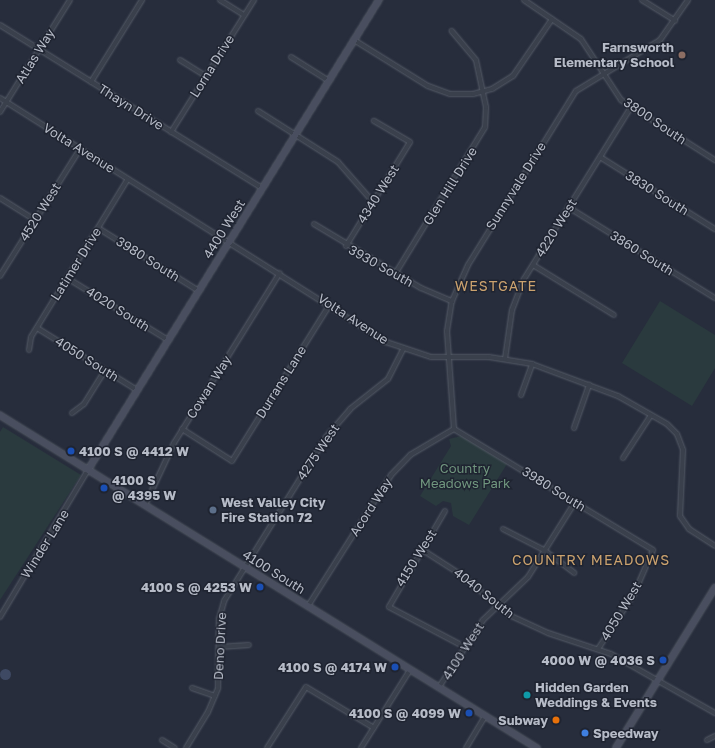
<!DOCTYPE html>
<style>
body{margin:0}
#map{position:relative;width:715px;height:748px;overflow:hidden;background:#272d3c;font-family:"Golos Text",sans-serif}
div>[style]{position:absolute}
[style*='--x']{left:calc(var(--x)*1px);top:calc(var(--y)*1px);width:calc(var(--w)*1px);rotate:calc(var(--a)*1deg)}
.green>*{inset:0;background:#2a3a3e}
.water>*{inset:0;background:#3e4963}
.round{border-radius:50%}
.roads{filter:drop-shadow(0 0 1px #555b67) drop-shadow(0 0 1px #555b67)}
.street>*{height:4px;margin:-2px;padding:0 2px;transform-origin:2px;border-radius:2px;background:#3a404c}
.secondary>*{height:5.5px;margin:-2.75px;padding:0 2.75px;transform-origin:2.75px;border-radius:2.75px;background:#494e5f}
.dots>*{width:11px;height:11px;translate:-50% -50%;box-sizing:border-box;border:2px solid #1f2431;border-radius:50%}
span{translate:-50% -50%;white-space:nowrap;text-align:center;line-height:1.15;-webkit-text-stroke:3px #1f2431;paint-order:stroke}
.poi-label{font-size:13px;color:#b6bbc7;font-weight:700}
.right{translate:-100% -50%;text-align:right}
.left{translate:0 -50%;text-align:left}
.street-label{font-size:13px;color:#b6bbc7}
.park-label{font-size:13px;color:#70967e}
.neighbourhood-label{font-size:14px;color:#cba26e;letter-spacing:1px}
</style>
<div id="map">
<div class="green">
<div style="clip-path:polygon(660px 301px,715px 335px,715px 368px,692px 406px,622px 363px)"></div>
<div style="clip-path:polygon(3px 427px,81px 475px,0 600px,0 432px)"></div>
<div style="clip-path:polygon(461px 436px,507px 464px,469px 525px,453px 516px,451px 503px,443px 501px,436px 506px,420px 496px,451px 446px,449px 439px)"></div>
</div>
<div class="water">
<div class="round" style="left:-0.5px;top:668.5px;width:11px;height:11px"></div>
</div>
<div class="roads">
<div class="street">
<div style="--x:220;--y:0;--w:28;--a:32"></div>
<div style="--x:524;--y:0;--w:69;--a:34.4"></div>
<div style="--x:581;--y:39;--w:73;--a:56.7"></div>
<div style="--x:621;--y:100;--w:112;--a:32.6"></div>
<div style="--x:642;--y:0;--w:39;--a:32"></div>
<div style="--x:0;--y:25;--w:309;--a:31.9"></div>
<div style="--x:354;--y:40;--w:87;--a:31.9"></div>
<div style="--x:428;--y:86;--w:23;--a:20"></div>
<div style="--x:450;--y:94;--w:23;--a:0"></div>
<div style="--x:473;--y:94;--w:20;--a:-15"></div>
<div style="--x:492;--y:89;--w:25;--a:-32"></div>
<div style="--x:513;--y:76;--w:69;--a:-55.6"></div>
<div style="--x:291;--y:57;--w:45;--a:32.3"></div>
<div style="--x:180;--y:60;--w:31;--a:32"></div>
<div style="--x:91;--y:82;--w:97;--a:-58.1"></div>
<div style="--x:0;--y:98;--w:457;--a:32.3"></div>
<div style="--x:386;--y:342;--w:47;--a:18.4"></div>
<div style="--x:431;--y:357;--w:58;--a:0"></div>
<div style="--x:489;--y:357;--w:44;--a:9.2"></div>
<div style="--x:532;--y:364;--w:92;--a:20.4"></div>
<div style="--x:618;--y:396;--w:56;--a:29.7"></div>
<div style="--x:667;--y:424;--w:14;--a:45"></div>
<div style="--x:677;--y:434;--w:17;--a:69"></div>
<div style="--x:683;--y:450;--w:66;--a:92.6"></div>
<div style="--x:680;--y:516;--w:16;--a:55"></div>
<div style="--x:689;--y:529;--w:31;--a:33"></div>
<div style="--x:258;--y:111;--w:95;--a:32.5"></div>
<div style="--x:338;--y:162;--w:53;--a:48.8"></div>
<div style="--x:0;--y:112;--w:132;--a:-58"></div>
<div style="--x:171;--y:132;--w:156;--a:-57.8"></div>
<div style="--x:600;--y:157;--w:136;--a:32.1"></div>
<div style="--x:0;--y:198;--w:41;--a:32.2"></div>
<div style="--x:568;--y:207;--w:173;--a:31.8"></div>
<div style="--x:314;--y:224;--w:125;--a:30.9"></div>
<div style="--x:421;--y:288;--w:34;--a:23"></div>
<div style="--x:98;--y:228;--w:119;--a:32"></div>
<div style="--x:346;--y:246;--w:122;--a:-58.4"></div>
<div style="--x:410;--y:142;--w:42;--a:-149.7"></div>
<div style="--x:533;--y:265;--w:95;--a:31.7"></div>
<div style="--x:395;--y:274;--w:172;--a:-58.5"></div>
<div style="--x:485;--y:127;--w:20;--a:-87"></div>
<div style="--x:486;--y:107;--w:48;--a:-102"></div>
<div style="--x:476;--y:60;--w:38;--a:-130"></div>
<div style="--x:0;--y:276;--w:150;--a:-57.8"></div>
<div style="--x:67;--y:278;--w:119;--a:31.5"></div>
<div style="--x:37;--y:328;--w:118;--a:31.8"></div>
<div style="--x:29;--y:350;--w:13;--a:-81"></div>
<div style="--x:31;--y:337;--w:185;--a:-58.5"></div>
<div style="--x:505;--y:359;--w:49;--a:-81.9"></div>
<div style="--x:512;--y:310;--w:33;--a:-69"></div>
<div style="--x:524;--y:279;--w:203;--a:-58.1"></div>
<div style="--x:521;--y:395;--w:33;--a:-70"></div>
<div style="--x:72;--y:413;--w:15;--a:-37"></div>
<div style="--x:84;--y:404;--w:39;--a:-58"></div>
<div style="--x:574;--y:428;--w:46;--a:-70.8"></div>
<div style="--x:182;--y:429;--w:59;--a:32.6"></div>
<div style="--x:232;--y:461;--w:185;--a:-58"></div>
<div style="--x:454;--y:429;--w:98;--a:-94.1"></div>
<div style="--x:447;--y:331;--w:30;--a:-81"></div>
<div style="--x:452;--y:301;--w:39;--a:-66"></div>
<div style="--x:468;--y:265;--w:205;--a:-58.2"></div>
<div style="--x:576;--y:91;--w:98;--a:-31.3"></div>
<div style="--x:660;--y:40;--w:49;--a:-55"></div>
<div style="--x:454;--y:429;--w:233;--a:31.3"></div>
<div style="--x:653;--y:550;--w:48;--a:113.4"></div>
<div style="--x:634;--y:594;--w:66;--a:123.2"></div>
<div style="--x:623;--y:458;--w:51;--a:-56.9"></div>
<div style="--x:145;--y:505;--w:68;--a:-64.9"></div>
<div style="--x:174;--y:443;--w:200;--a:-58.1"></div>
<div style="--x:445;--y:511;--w:111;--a:120.3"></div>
<div style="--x:389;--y:607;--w:86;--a:27.8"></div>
<div style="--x:503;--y:529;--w:46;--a:27.1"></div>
<div style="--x:544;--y:550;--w:38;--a:37"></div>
<div style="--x:421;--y:549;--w:46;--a:32.7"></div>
<div style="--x:460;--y:574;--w:64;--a:39.9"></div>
<div style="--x:509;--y:615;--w:43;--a:24.8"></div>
<div style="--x:548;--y:633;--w:66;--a:18.4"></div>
<div style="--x:611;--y:654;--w:120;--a:29.6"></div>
<div style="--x:308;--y:606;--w:155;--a:-57.6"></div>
<div style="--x:391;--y:475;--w:28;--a:-46"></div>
<div style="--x:410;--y:455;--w:51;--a:-30.6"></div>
<div style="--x:0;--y:617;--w:171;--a:-59.1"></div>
<div style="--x:219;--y:647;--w:30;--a:-4"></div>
<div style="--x:439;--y:687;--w:80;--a:-56.7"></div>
<div style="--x:483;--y:620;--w:62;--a:-43.7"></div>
<div style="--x:528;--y:577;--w:89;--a:-57.9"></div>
<div style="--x:192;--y:688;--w:24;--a:19"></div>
<div style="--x:162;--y:740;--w:15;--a:32"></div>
<div style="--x:707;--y:740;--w:9;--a:-27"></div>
<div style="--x:186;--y:748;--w:42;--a:-58.6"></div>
<div style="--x:208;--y:712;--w:26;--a:-67"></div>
<div style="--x:218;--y:688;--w:69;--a:-89.2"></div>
<div style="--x:219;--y:619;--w:19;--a:-74"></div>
<div style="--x:224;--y:601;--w:193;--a:-58.1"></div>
<div style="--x:326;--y:437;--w:37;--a:-49"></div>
<div style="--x:350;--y:409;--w:48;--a:-38.3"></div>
<div style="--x:388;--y:379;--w:34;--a:-63"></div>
<div style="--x:267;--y:748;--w:72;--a:-57.4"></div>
<div style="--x:306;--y:687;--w:79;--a:31.1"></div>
<div style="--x:361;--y:748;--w:92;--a:-57.9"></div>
<div style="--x:466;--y:748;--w:37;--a:-59"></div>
</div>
<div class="secondary">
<div style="--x:0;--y:415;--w:632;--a:31.8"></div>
<div style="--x:88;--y:470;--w:553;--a:-58.24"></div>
<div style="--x:616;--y:748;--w:188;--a:-58.3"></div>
</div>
</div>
<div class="dots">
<div style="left:682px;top:55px;background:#8d6e63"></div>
<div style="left:71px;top:451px;background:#1a4fb4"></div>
<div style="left:104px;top:488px;background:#1a4fb4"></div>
<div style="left:213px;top:510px;background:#5c6f8a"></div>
<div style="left:260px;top:587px;background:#1a4fb4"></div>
<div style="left:663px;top:660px;background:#1a4fb4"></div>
<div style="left:395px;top:667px;background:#1a4fb4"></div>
<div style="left:527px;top:695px;background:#0f9aa8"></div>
<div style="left:469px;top:713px;background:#1a4fb4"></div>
<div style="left:556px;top:720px;background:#e8710a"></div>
<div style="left:585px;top:733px;background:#3f7fe0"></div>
</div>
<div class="poi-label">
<span class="right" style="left:674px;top:55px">Farnsworth<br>Elementary School</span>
<span class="left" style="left:79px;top:451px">4100 S @ 4412 W</span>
<span class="left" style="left:112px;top:488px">4100 S<br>@ 4395 W</span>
<span class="left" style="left:221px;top:510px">West Valley City<br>Fire Station 72</span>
<span class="right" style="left:252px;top:587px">4100 S @ 4253 W</span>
<span class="right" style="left:655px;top:660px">4000 W @ 4036 S</span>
<span class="right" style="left:387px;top:667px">4100 S @ 4174 W</span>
<span class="left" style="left:535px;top:695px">Hidden Garden<br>Weddings &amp; Events</span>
<span class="right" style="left:461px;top:713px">4100 S @ 4099 W</span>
<span class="right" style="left:548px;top:720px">Subway</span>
<span class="left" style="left:593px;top:733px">Speedway</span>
</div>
<div class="street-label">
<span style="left:35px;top:56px;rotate:-58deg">Atlas Way</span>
<span style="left:212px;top:66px;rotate:-58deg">Lorna Drive</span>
<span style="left:131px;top:107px;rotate:32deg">Thayn Drive</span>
<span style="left:655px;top:121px;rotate:34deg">3800 South</span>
<span style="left:79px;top:148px;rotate:32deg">Volta Avenue</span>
<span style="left:450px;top:186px;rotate:-58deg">Glen Hill Drive</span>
<span style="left:516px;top:186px;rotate:-58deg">Sunnyvale Drive</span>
<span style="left:657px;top:193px;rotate:32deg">3830 South</span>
<span style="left:378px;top:194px;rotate:-58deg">4340 West</span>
<span style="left:40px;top:212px;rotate:-58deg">4520 West</span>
<span style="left:556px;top:228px;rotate:-58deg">4220 West</span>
<span style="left:224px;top:229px;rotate:-58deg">4400 West</span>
<span style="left:642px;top:253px;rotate:32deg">3860 South</span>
<span style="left:148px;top:259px;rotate:32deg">3980 South</span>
<span style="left:76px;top:264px;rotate:-58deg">Latimer Drive</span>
<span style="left:381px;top:266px;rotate:29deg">3930 South</span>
<span style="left:118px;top:309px;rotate:32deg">4020 South</span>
<span style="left:353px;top:319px;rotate:33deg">Volta Avenue</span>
<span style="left:87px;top:359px;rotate:32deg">4050 South</span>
<span style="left:281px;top:382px;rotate:-58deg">Durrans Lane</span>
<span style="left:209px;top:387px;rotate:-58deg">Cowan Way</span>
<span style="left:318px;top:452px;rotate:-56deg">4275 West</span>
<span style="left:554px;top:489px;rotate:32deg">3980 South</span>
<span style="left:371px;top:507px;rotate:-57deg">Acord Way</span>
<span style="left:45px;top:544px;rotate:-58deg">Winder Lane</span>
<span style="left:416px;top:558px;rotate:-58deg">4150 West</span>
<span style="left:274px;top:572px;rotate:32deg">4100 South</span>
<span style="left:484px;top:593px;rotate:38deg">4040 South</span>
<span style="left:621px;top:611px;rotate:-59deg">4050 West</span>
<span style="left:220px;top:646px;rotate:-87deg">Deno Drive</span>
<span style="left:463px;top:651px;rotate:-57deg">4100 West</span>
</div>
<div class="park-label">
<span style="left:465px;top:476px">Country<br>Meadows Park</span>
</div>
<div class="neighbourhood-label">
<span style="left:496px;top:286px">WESTGATE</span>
<span style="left:591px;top:560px">COUNTRY MEADOWS</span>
</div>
</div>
